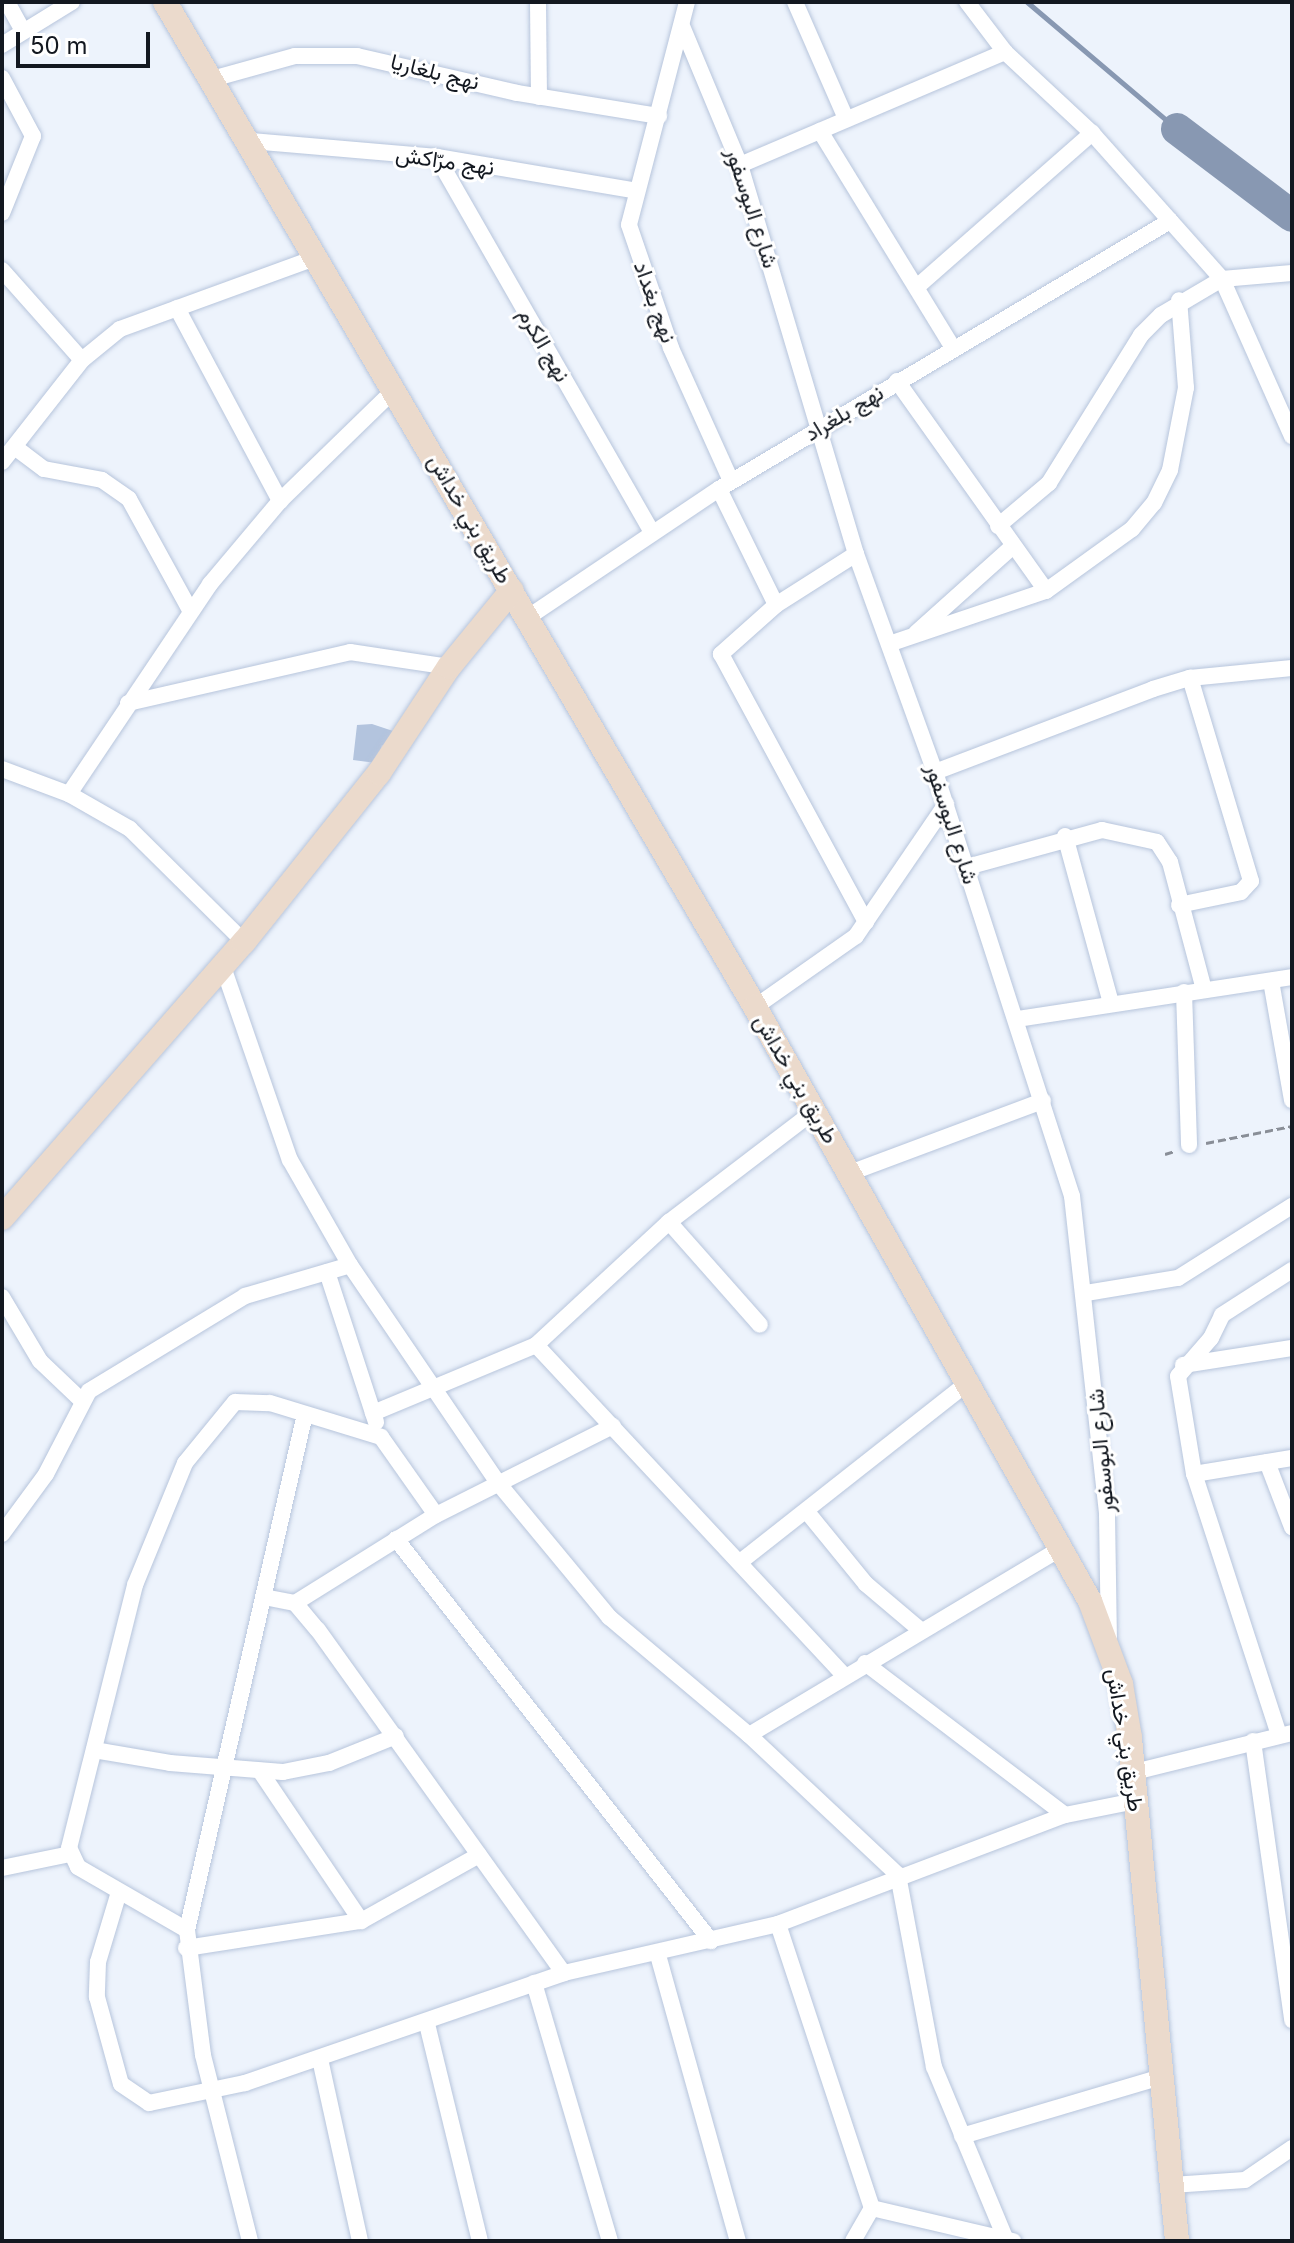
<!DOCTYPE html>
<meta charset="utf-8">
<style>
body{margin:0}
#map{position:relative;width:1294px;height:2243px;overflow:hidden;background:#edf3fc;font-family:Inter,Vazirmatn,sans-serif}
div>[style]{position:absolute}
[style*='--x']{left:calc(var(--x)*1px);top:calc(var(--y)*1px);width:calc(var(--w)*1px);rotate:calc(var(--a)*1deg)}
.stream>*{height:5px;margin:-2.5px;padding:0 2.5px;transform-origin:2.5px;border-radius:2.5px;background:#8898b2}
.river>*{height:32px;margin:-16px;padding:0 16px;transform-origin:16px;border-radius:16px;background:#8898b2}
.building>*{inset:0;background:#b3c4de}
.path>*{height:3px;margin-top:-1.5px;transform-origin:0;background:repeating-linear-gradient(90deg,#898e97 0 8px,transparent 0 12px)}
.roads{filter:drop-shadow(0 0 2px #b7c5dc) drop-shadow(0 0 2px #b7c5dc)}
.street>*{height:16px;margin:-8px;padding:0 8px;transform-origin:8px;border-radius:8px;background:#fff}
.secondary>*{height:24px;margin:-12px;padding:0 12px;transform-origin:12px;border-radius:12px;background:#ebdacc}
span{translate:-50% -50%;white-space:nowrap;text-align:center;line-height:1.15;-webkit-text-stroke:6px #fff;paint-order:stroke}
.street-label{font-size:22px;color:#131820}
.frame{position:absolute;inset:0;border:4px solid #131820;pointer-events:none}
.scale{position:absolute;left:16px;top:32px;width:134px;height:36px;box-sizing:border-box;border:4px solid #131820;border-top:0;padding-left:10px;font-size:24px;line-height:28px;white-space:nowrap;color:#131820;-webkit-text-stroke:6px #fff;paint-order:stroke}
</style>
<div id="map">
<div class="stream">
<div style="--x:1027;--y:2;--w:197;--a:40.3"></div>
</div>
<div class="river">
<div style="--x:1177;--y:129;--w:144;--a:37.1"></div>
</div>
<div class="building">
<div style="clip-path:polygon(372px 724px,402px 734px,395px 749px,382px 745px,376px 763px,353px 760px,357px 725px)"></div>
</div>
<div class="path">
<div style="--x:1206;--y:1143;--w:88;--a:-11.2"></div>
<div style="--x:1165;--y:1154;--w:10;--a:-17"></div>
</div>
<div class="roads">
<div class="street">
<div style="--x:7;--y:2;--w:33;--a:61"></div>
<div style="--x:538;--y:2;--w:95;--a:89.4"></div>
<div style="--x:687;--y:2;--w:230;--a:104.6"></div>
<div style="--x:629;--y:225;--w:130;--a:71.1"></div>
<div style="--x:671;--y:348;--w:146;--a:65.7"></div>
<div style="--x:795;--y:2;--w:128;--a:66.4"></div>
<div style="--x:967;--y:2;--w:63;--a:52.8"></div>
<div style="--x:1005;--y:52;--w:119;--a:43"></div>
<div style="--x:1092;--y:133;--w:195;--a:48.3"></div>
<div style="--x:1222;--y:279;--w:172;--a:66"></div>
<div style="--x:682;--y:26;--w:151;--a:67.4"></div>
<div style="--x:740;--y:165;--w:406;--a:73.4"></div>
<div style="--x:856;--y:554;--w:232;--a:70.1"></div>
<div style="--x:935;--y:772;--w:446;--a:72.1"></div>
<div style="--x:1072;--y:1196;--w:321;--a:83.7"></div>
<div style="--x:1107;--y:1515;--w:122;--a:89.1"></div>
<div style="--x:2;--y:45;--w:82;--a:-31.6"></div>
<div style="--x:2;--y:78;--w:66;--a:61.9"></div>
<div style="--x:33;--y:136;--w:83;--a:111.9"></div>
<div style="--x:212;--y:79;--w:86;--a:-15.5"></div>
<div style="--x:295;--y:56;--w:62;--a:0"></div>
<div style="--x:357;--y:56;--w:164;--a:13"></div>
<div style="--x:517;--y:93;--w:144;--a:9.2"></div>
<div style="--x:820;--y:131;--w:252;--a:58.5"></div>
<div style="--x:251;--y:141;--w:187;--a:4.9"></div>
<div style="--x:437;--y:157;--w:203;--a:9.6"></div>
<div style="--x:437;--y:157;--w:432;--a:60.2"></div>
<div style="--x:740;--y:165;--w:288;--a:-23.1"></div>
<div style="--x:2;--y:270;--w:120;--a:48.4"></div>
<div style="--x:918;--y:286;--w:232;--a:-41.3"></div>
<div style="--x:177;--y:308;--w:219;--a:61.9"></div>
<div style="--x:897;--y:381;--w:257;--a:54.6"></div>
<div style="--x:16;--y:448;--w:35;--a:37"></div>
<div style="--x:44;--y:469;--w:59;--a:10.7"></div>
<div style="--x:102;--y:480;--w:33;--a:35"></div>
<div style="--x:129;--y:499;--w:127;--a:61.2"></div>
<div style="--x:2;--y:462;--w:130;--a:-51.9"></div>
<div style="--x:82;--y:360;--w:49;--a:-39.2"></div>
<div style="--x:120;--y:329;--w:211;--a:-20"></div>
<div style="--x:719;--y:489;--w:129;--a:63.8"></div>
<div style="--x:998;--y:526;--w:67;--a:-40.1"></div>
<div style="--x:1049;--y:483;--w:174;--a:-58.1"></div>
<div style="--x:1141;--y:335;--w:28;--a:-45"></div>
<div style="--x:1161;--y:315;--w:71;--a:-30.5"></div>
<div style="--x:1222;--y:279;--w:70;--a:-4.9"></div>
<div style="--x:856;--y:554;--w:95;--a:147.5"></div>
<div style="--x:776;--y:605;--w:74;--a:138.3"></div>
<div style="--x:721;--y:654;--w:305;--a:61.6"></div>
<div style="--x:527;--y:618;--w:231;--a:-33.9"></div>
<div style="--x:719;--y:489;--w:525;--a:-30.72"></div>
<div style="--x:916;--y:633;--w:130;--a:-41.9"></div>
<div style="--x:889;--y:644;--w:166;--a:-18.7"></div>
<div style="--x:1046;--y:591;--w:106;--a:-35.8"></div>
<div style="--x:1132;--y:529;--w:34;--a:-50"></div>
<div style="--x:1154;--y:503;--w:37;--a:-64"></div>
<div style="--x:1170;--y:470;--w:84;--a:-79"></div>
<div style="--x:1186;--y:388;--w:88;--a:-94.5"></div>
<div style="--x:128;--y:703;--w:228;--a:-12.9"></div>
<div style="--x:350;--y:652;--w:100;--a:8.6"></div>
<div style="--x:2;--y:769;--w:72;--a:20.5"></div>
<div style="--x:69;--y:794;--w:70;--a:29.8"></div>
<div style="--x:130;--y:829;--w:161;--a:44.7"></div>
<div style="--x:935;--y:772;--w:233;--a:-20.8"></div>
<div style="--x:1153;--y:689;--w:39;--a:-17"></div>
<div style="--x:1190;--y:678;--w:102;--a:-5.6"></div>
<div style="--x:69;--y:794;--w:253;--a:-56.1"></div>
<div style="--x:210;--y:584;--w:109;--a:-49.9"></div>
<div style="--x:280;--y:501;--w:159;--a:-44.2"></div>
<div style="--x:1065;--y:836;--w:173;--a:74.6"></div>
<div style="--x:967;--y:867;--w:140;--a:-15.3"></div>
<div style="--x:1102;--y:830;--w:56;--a:12.3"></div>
<div style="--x:1157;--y:842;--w:24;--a:57"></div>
<div style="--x:1170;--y:862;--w:132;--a:75.1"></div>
<div style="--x:1179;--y:905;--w:63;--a:-11.8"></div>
<div style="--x:1241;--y:892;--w:15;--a:-48"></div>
<div style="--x:1251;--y:881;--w:212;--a:-106.7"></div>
<div style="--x:223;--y:967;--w:204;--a:70.9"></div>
<div style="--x:290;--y:1160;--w:121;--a:60.3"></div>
<div style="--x:350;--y:1265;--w:265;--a:55.8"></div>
<div style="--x:499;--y:1484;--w:173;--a:50.4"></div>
<div style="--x:609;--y:1617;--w:183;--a:40.1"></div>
<div style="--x:749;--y:1735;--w:204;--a:43.2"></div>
<div style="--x:898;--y:1875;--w:195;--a:79.4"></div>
<div style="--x:934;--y:2067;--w:187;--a:67.4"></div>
<div style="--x:1271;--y:981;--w:121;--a:80"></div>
<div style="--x:1184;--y:992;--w:153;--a:88.1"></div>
<div style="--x:755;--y:1007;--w:123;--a:-35.1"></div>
<div style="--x:856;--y:936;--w:160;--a:-55.7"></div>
<div style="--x:1018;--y:1019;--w:277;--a:-8.7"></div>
<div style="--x:850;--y:1173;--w:206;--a:-20.5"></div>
<div style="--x:669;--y:1222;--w:137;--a:48.5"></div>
<div style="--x:327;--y:1272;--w:158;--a:71.9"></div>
<div style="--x:1086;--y:1293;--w:93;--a:-9.3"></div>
<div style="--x:1178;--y:1278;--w:135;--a:-32.3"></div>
<div style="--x:2;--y:1297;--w:74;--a:59.3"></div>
<div style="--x:40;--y:1361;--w:57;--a:43.6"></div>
<div style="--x:536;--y:1345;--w:451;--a:47"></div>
<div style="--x:1183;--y:1365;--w:110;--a:-8.9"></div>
<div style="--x:373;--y:1413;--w:177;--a:-22.6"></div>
<div style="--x:536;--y:1345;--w:181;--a:-42.8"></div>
<div style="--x:669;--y:1222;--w:183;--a:-37.4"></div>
<div style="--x:1267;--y:1462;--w:70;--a:69"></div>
<div style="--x:1194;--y:1474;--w:99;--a:-9.3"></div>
<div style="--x:808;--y:1513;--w:92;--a:50.8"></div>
<div style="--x:866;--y:1584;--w:68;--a:40.2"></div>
<div style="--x:2;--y:1534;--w:74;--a:-53.7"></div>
<div style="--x:46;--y:1474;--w:93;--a:-62.6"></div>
<div style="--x:89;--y:1391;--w:183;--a:-31.3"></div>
<div style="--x:245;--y:1296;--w:109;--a:-16.4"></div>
<div style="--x:396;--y:1539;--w:511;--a:51.92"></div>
<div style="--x:740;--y:1562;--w:293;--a:-38.2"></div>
<div style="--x:264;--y:1597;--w:32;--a:11"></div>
<div style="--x:295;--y:1603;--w:35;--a:50"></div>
<div style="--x:318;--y:1630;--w:422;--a:54.4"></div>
<div style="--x:295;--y:1603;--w:166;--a:-32"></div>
<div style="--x:436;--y:1515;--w:198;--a:-26.7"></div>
<div style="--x:865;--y:1663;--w:251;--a:37.2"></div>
<div style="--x:749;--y:1735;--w:366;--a:-30.9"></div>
<div style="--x:1279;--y:1735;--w:274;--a:-108"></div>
<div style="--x:1194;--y:1474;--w:99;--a:-99.3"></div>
<div style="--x:1178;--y:1376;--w:50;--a:-49"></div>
<div style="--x:1211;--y:1338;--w:25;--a:-64"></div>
<div style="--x:1222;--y:1315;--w:83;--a:-32.7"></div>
<div style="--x:1253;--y:1741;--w:282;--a:82"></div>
<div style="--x:94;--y:1750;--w:77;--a:9.7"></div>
<div style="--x:170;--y:1763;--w:113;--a:4.6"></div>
<div style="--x:283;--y:1772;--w:47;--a:-11.1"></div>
<div style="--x:329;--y:1763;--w:72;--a:-21.9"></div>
<div style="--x:260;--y:1771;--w:181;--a:56"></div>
<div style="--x:1134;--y:1772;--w:163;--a:-13.9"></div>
<div style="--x:2;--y:1868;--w:69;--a:-11.6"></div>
<div style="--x:119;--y:1892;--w:73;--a:106.7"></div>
<div style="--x:98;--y:1962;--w:35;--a:92"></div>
<div style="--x:97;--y:1997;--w:90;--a:74.6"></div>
<div style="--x:121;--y:2084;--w:34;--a:34"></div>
<div style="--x:149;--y:2103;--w:98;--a:-11.8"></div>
<div style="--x:245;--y:2083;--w:337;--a:-19"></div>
<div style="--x:564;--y:1973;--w:220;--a:-12.9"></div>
<div style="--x:778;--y:1924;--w:307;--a:-20.8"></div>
<div style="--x:1065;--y:1815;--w:72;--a:-11.2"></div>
<div style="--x:778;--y:1924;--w:299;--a:71.7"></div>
<div style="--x:872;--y:2208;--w:38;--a:120"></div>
<div style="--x:187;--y:1930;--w:126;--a:-150"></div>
<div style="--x:78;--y:1867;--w:21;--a:-115"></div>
<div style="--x:69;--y:1848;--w:271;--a:-75.9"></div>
<div style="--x:135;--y:1585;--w:132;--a:-67.7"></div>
<div style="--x:185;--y:1463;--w:79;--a:-50.7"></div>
<div style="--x:235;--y:1402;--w:35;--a:2"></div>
<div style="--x:270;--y:1403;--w:116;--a:17"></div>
<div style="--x:381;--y:1437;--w:95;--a:54.8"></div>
<div style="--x:186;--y:1948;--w:177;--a:-8.8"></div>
<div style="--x:361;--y:1921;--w:135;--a:-29.2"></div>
<div style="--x:658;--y:1955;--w:297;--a:74.4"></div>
<div style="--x:534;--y:1983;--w:269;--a:73.6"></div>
<div style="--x:427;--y:2024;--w:223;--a:76.3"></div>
<div style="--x:320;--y:2059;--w:186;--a:77.6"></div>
<div style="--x:962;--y:2136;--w:208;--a:-16.5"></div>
<div style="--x:1172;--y:2185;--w:73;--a:-3.9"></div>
<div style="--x:1245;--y:2180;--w:57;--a:-34.2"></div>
<div style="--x:872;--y:2208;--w:145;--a:13.2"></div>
<div style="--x:250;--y:2241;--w:192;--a:-104.2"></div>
<div style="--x:203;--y:2055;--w:126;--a:-97.3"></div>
<div style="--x:187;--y:1930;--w:529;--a:-77.12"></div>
</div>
<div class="secondary">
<div style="--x:165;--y:2;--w:1165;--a:59.58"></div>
<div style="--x:755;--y:1007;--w:682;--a:60.58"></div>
<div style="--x:1090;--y:1601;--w:89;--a:69.5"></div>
<div style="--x:1121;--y:1684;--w:55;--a:80.5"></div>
<div style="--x:1130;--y:1738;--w:505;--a:84.66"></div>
<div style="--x:2;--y:1218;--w:367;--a:-48.8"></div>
<div style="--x:244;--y:942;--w:216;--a:-51.4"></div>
<div style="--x:379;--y:773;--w:127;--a:-56.6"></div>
<div style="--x:449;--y:667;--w:99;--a:-50.7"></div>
</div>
</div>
<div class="street-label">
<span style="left:435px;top:72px;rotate:14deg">نهج بلغاريا</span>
<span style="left:445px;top:161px;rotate:8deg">نهج مرّاكش</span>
<span style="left:752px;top:208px;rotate:72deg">شارع البوسفور</span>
<span style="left:655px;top:302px;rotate:70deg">نهج بغداد</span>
<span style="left:544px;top:345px;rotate:60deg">نهج الكرم</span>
<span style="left:844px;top:413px;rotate:-31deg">نهج بلغراد</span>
<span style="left:470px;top:519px;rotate:60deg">طريق بني خداش</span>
<span style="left:952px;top:824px;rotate:72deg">شارع البوسفور</span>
<span style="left:796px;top:1079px;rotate:60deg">طريق بني خداش</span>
<span style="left:1101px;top:1451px;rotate:-95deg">شارع البوسفور</span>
<span style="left:1125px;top:1740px;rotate:81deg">طريق بني خداش</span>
</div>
<div class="frame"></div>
<div class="scale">50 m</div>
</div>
